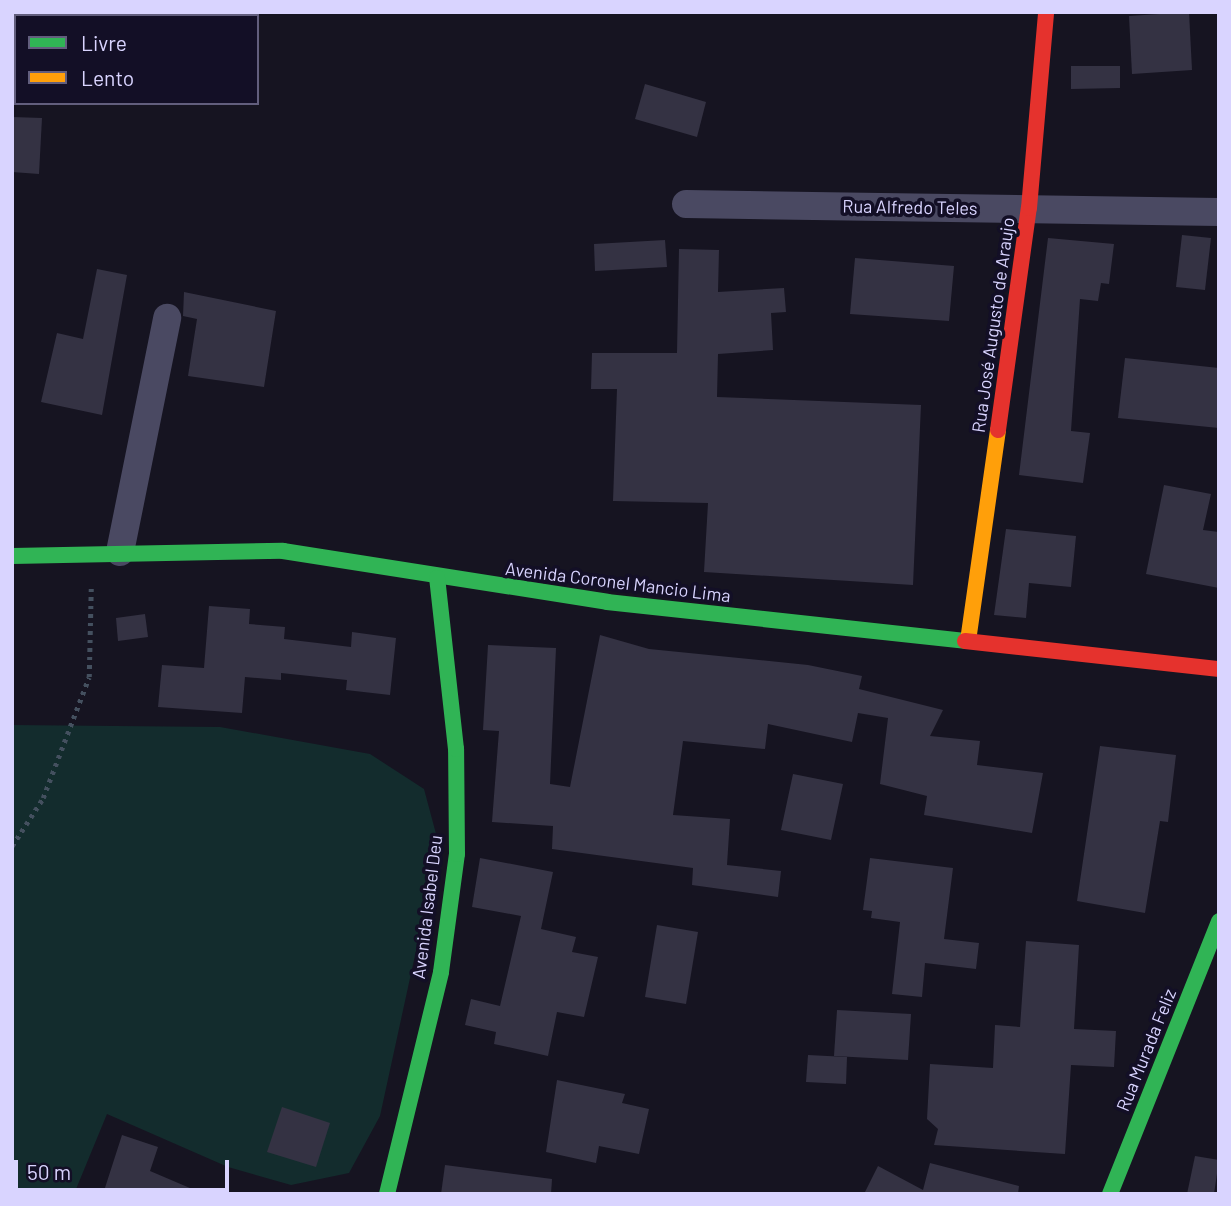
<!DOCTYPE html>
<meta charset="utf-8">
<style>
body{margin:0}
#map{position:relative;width:1231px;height:1206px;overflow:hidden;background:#161421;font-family:Barlow,sans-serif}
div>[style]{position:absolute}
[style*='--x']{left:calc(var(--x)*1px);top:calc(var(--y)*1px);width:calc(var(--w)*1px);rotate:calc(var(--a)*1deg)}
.green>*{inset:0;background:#132c2d}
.building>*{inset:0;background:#343243}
.path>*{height:4.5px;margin-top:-2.25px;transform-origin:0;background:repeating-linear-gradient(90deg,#44505f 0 3.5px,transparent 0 8.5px)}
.street>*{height:28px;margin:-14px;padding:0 14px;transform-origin:14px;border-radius:14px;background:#4a4962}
.fast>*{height:16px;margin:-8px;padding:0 8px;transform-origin:8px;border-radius:8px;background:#30b455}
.slow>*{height:16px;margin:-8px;padding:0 8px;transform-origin:8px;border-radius:8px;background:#ff9f0a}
.jam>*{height:16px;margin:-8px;padding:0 8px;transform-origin:8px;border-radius:8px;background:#e5322d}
span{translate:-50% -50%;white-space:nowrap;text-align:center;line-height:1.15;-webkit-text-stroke:7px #130f26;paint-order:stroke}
.street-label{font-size:18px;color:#d9d4ff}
.frame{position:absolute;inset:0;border:14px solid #d9d4ff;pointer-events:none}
.legend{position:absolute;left:14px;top:14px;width:245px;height:91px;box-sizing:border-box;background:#130f26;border:2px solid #625e7d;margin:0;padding:9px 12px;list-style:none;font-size:21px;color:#d9d4ff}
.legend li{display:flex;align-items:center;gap:14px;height:35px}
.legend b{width:35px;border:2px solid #625e7d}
.scale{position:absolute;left:14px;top:1160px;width:215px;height:32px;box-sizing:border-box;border:4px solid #d9d4ff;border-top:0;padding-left:9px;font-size:21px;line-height:24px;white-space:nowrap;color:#d9d4ff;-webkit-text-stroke:5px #130f26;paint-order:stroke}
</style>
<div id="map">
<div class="green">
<div style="clip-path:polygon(12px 725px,220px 727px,370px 754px,424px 789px,439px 845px,380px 1116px,349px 1173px,291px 1185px,228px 1167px,107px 1114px,74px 1194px,12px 1194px)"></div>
</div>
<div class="building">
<div style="clip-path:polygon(1189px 12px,1192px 70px,1132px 74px,1129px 16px)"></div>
<div style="clip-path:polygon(1071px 66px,1120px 66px,1120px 88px,1071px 89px)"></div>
<div style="clip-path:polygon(645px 84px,706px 102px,697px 137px,635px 119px)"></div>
<div style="clip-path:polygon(12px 117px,42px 118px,39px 174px,12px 172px)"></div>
<div style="clip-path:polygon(1182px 235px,1211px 238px,1205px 290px,1176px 287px)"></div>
<div style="clip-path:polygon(1048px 238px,1114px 244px,1109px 284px,1101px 283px,1098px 301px,1080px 299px,1071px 431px,1090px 433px,1083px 483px,1019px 475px)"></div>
<div style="clip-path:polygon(665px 240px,667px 267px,595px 271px,594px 244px)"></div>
<div style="clip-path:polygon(679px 249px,719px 250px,718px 292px,784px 288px,786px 312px,771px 313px,773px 350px,718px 354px,717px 397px,921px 405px,913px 585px,704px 572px,708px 503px,613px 501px,617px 389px,591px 389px,592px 353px,677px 353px)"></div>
<div style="clip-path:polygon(855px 258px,954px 266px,949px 321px,850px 314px)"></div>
<div style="clip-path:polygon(97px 269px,127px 275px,102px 415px,41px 402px,57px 333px,83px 339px)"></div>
<div style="clip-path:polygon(184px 292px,276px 311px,264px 387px,188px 376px,197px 319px,183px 316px)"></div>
<div style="clip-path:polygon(1125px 358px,1219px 368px,1219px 428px,1118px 418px)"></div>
<div style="clip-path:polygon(1164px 485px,1211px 494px,1203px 530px,1219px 532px,1219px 588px,1146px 574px)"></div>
<div style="clip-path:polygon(1006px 529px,1076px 536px,1071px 587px,1029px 583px,1026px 618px,994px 615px)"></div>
<div style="clip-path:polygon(209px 606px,250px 609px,249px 624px,285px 627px,284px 639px,351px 647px,352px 632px,396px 638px,390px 695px,346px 690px,347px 680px,281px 673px,281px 680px,245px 677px,242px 713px,158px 707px,162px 665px,204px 668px)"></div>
<div style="clip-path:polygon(145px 614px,148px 637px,118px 641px,116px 618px)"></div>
<div style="clip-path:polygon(600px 635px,649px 649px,808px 665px,862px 676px,859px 689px,943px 710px,930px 736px,980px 741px,977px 765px,1043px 773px,1032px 833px,924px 815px,927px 796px,880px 784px,888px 718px,858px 713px,852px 742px,768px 724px,765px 749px,683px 741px,673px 815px,730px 819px,727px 865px,781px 871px,778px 897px,692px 885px,693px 868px,552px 849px,553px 826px,492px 822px,499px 731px,483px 730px,488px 645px,556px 648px,550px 784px,570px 787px)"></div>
<div style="clip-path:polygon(1100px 746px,1176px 755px,1168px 822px,1160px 821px,1145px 913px,1077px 901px)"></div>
<div style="clip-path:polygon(793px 774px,843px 784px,831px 840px,781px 830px)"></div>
<div style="clip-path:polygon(480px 858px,553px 872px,541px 929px,576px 937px,572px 952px,598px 957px,584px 1017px,557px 1012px,548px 1056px,494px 1044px,496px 1032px,465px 1025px,471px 999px,500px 1006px,521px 916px,472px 907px)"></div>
<div style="clip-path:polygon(870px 858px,953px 868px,944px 939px,979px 943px,976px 969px,925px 963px,922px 997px,892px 994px,900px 922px,871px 918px,872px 911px,863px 910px)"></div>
<div style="clip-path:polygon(657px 925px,698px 932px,686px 1004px,645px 997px)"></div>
<div style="clip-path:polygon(1026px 941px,1079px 945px,1074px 1029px,1116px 1031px,1114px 1067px,1071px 1065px,1065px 1154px,934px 1145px,938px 1129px,927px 1119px,930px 1064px,993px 1068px,995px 1025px,1020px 1027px)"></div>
<div style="clip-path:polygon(837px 1010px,911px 1014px,908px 1060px,834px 1056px)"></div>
<div style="clip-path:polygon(808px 1055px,847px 1057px,846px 1084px,806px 1082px)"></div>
<div style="clip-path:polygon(557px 1080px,625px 1094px,622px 1103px,649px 1109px,639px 1154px,599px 1146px,596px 1163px,546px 1152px)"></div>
<div style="clip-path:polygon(282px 1107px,330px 1123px,316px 1167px,267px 1152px)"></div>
<div style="clip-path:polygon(122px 1135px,158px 1147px,150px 1171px,204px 1194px,103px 1194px)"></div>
<div style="clip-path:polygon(1195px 1156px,1219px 1160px,1214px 1194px,1187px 1194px)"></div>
<div style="clip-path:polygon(930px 1163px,1019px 1186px,1018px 1194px,864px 1194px,878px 1166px,923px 1190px)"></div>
<div style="clip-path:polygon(445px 1165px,552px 1179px,551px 1194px,441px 1194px)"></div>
</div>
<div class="path">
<div style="--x:12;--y:846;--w:57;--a:-57.1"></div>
<div style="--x:43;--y:798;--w:129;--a:-69.2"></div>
<div style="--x:89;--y:677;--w:91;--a:-88.7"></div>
</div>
<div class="street">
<div style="--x:686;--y:204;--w:533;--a:0.86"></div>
<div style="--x:120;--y:552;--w:239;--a:-78.6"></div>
</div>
<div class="fast">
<div style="--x:12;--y:556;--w:271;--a:-1.1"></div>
<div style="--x:283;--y:551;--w:328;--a:8.9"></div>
<div style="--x:607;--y:602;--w:360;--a:6.2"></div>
<div style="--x:387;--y:1194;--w:228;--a:-76.3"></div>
<div style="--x:441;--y:972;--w:119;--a:-82.3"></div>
<div style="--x:457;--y:854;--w:105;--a:-90.5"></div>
<div style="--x:456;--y:749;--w:172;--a:-96.3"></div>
<div style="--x:1110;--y:1194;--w:294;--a:-68.2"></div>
</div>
<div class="slow">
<div style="--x:968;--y:641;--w:213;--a:-81.9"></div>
</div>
<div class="jam">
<div style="--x:998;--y:430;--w:224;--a:-82.1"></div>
<div style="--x:1029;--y:208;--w:197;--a:-85"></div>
<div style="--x:965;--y:641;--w:256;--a:6.3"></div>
</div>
<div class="street-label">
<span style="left:910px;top:207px;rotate:1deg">Rua Alfredo Teles</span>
<span style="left:993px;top:325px;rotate:-82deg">Rua José Augusto de Araujo</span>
<span style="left:618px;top:582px;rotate:7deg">Avenida Coronel Mancio Lima</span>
<span style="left:427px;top:907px;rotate:-83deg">Avenida Isabel Deu</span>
<span style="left:1146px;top:1050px;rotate:-68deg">Rua Murada Feliz</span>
</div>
<div class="frame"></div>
<ul class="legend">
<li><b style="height:9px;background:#30b455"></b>Livre</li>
<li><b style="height:9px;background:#ff9f0a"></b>Lento</li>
</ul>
<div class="scale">50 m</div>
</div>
